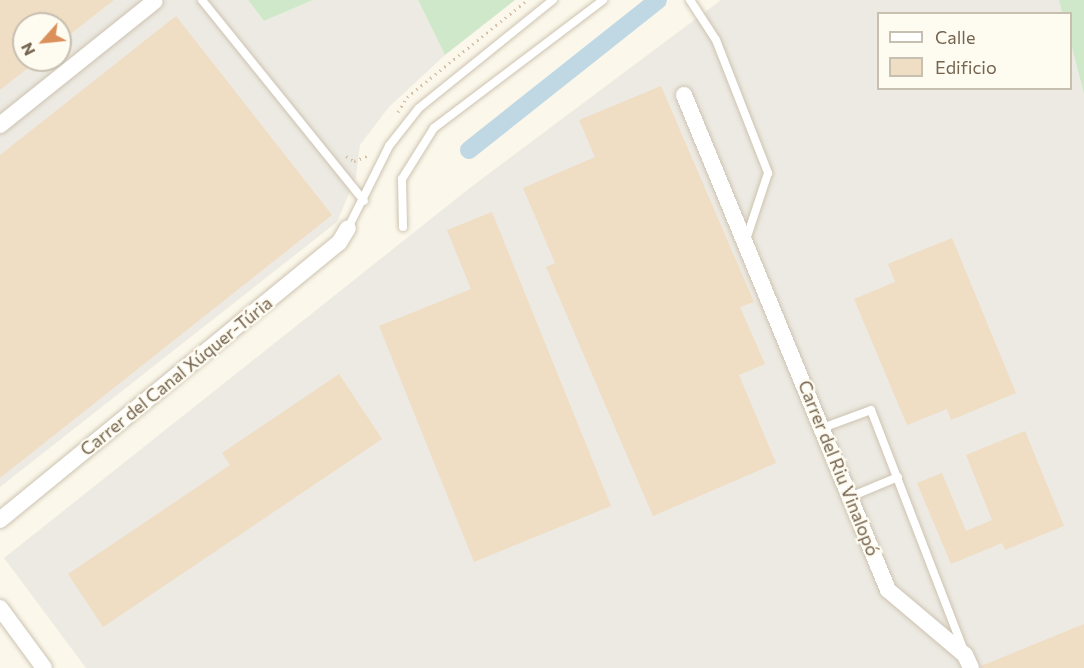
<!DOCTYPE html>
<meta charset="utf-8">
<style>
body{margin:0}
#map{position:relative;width:1084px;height:668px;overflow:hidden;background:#fbf8eb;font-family:Commissioner,sans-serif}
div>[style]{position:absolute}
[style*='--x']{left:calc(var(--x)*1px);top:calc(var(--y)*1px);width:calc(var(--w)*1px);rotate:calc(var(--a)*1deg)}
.industrial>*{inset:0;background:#edeae3}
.green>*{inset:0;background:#d0e8ca}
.canal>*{height:18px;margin:-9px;padding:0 9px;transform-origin:9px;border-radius:9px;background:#c0d8e4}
.building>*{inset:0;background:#efddc4}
.path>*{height:3px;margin-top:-1.5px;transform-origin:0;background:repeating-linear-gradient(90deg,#d4c1a7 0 1.5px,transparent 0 6px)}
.roads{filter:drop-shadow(0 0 2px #cdc3b1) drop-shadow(0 0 2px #cdc3b1)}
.lane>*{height:8px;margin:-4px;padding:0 4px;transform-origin:4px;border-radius:4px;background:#fff}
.street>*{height:16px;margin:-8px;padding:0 8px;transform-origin:8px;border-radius:8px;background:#fff}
span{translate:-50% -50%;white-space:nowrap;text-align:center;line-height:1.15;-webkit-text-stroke:4.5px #fefbf1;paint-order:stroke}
.street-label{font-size:18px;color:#75644f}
.legend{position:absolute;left:877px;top:12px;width:195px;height:78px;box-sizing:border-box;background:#fefbf1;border:2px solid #c7bfb0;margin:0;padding:8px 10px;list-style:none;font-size:18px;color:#75644f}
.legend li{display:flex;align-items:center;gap:12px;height:30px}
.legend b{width:30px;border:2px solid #c7bfb0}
.north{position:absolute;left:12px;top:12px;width:60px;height:60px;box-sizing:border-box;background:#fefbf1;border:2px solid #c7bfb0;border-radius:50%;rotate:243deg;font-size:16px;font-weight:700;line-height:24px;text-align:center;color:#75644f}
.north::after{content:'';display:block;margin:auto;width:21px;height:27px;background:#db8f5a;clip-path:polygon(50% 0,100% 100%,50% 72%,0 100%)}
</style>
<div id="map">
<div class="industrial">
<div style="clip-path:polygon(evenodd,0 0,248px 0,264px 21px,313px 0,418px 0,445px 55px,389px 107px,360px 145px,356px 177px,337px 222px,0 487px,0 0,24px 24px,60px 24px,60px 60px,24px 60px,24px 24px)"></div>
<div style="clip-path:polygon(721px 0,1059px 0,1062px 13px,878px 14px,878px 88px,1070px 88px,1071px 44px,1084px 94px,1084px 668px,86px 668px,4px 558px,471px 187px)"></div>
</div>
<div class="green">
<div style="clip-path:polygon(248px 0,313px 0,264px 21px)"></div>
<div style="clip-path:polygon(418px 0,515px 0,445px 55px)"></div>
<div style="clip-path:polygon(1059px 0,1084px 0,1084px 94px,1071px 44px,1070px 14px,1062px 13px)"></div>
</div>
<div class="canal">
<div style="--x:469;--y:150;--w:241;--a:-38.4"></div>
</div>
<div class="building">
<div style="clip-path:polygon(0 0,114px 0,60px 42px,60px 24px,24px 24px,24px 60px,38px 60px,0 90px)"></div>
<div style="clip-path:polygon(176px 16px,332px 215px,0 478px,0 155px)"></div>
<div style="clip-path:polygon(661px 86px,754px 302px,740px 307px,765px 364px,739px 375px,776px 463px,653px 516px,546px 267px,555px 263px,523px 188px,595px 157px,579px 120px)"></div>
<div style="clip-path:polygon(492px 212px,611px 506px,474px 562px,379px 326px,471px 289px,447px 230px)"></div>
<div style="clip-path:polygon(952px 238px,1016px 393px,951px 420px,947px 409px,907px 425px,854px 299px,895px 282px,888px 264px)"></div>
<div style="clip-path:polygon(339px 374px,382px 439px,103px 627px,68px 574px,230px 465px,222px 453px)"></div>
<div style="clip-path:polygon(1025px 431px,1064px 526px,1005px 550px,1002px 543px,951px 564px,917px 483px,942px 473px,966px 531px,992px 520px,966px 455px)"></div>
<div style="clip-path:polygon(1084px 624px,1084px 668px,981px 668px,981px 666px)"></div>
</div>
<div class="path">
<div style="--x:398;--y:112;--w:17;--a:-59"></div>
<div style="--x:407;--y:97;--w:154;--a:-38.9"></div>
<div style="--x:346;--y:156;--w:9;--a:32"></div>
<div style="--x:354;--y:161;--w:17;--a:-21"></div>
</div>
<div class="roads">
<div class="lane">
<div style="--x:202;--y:0;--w:258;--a:51.1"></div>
<div style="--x:690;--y:0;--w:48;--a:57"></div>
<div style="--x:716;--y:40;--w:143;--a:68.6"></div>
<div style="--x:768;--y:173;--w:71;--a:108.2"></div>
<div style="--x:403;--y:227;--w:48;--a:-91.2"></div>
<div style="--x:402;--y:179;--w:60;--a:-57.9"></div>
<div style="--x:434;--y:128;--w:212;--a:-37.1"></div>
<div style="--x:348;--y:228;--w:92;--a:-63.4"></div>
<div style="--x:389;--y:146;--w:48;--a:-51.7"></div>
<div style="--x:419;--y:108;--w:172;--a:-38.9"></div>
<div style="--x:822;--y:428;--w:52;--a:-20.2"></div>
<div style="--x:871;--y:410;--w:256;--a:68.9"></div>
<div style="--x:850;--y:497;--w:52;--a:-22.6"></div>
</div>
<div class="street">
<div style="--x:684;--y:95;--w:535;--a:67.6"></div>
<div style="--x:888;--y:590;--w:101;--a:40.2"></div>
<div style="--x:965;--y:655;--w:14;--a:65"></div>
<div style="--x:0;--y:125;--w:198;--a:-38.7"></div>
<div style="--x:0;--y:520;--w:438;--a:-39.3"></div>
<div style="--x:339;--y:243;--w:17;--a:-59"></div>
<div style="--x:0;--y:608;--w:74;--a:53.7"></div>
</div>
</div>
<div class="street-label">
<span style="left:176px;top:376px;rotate:-39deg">Carrer del Canal Xúquer-Túria</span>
<span style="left:839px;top:468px;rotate:68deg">Carrer del Riu Vinalopó</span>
</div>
<ul class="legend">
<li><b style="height:8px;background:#fff"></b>Calle</li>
<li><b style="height:16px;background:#efddc4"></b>Edificio</li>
</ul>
<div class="north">N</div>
</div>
